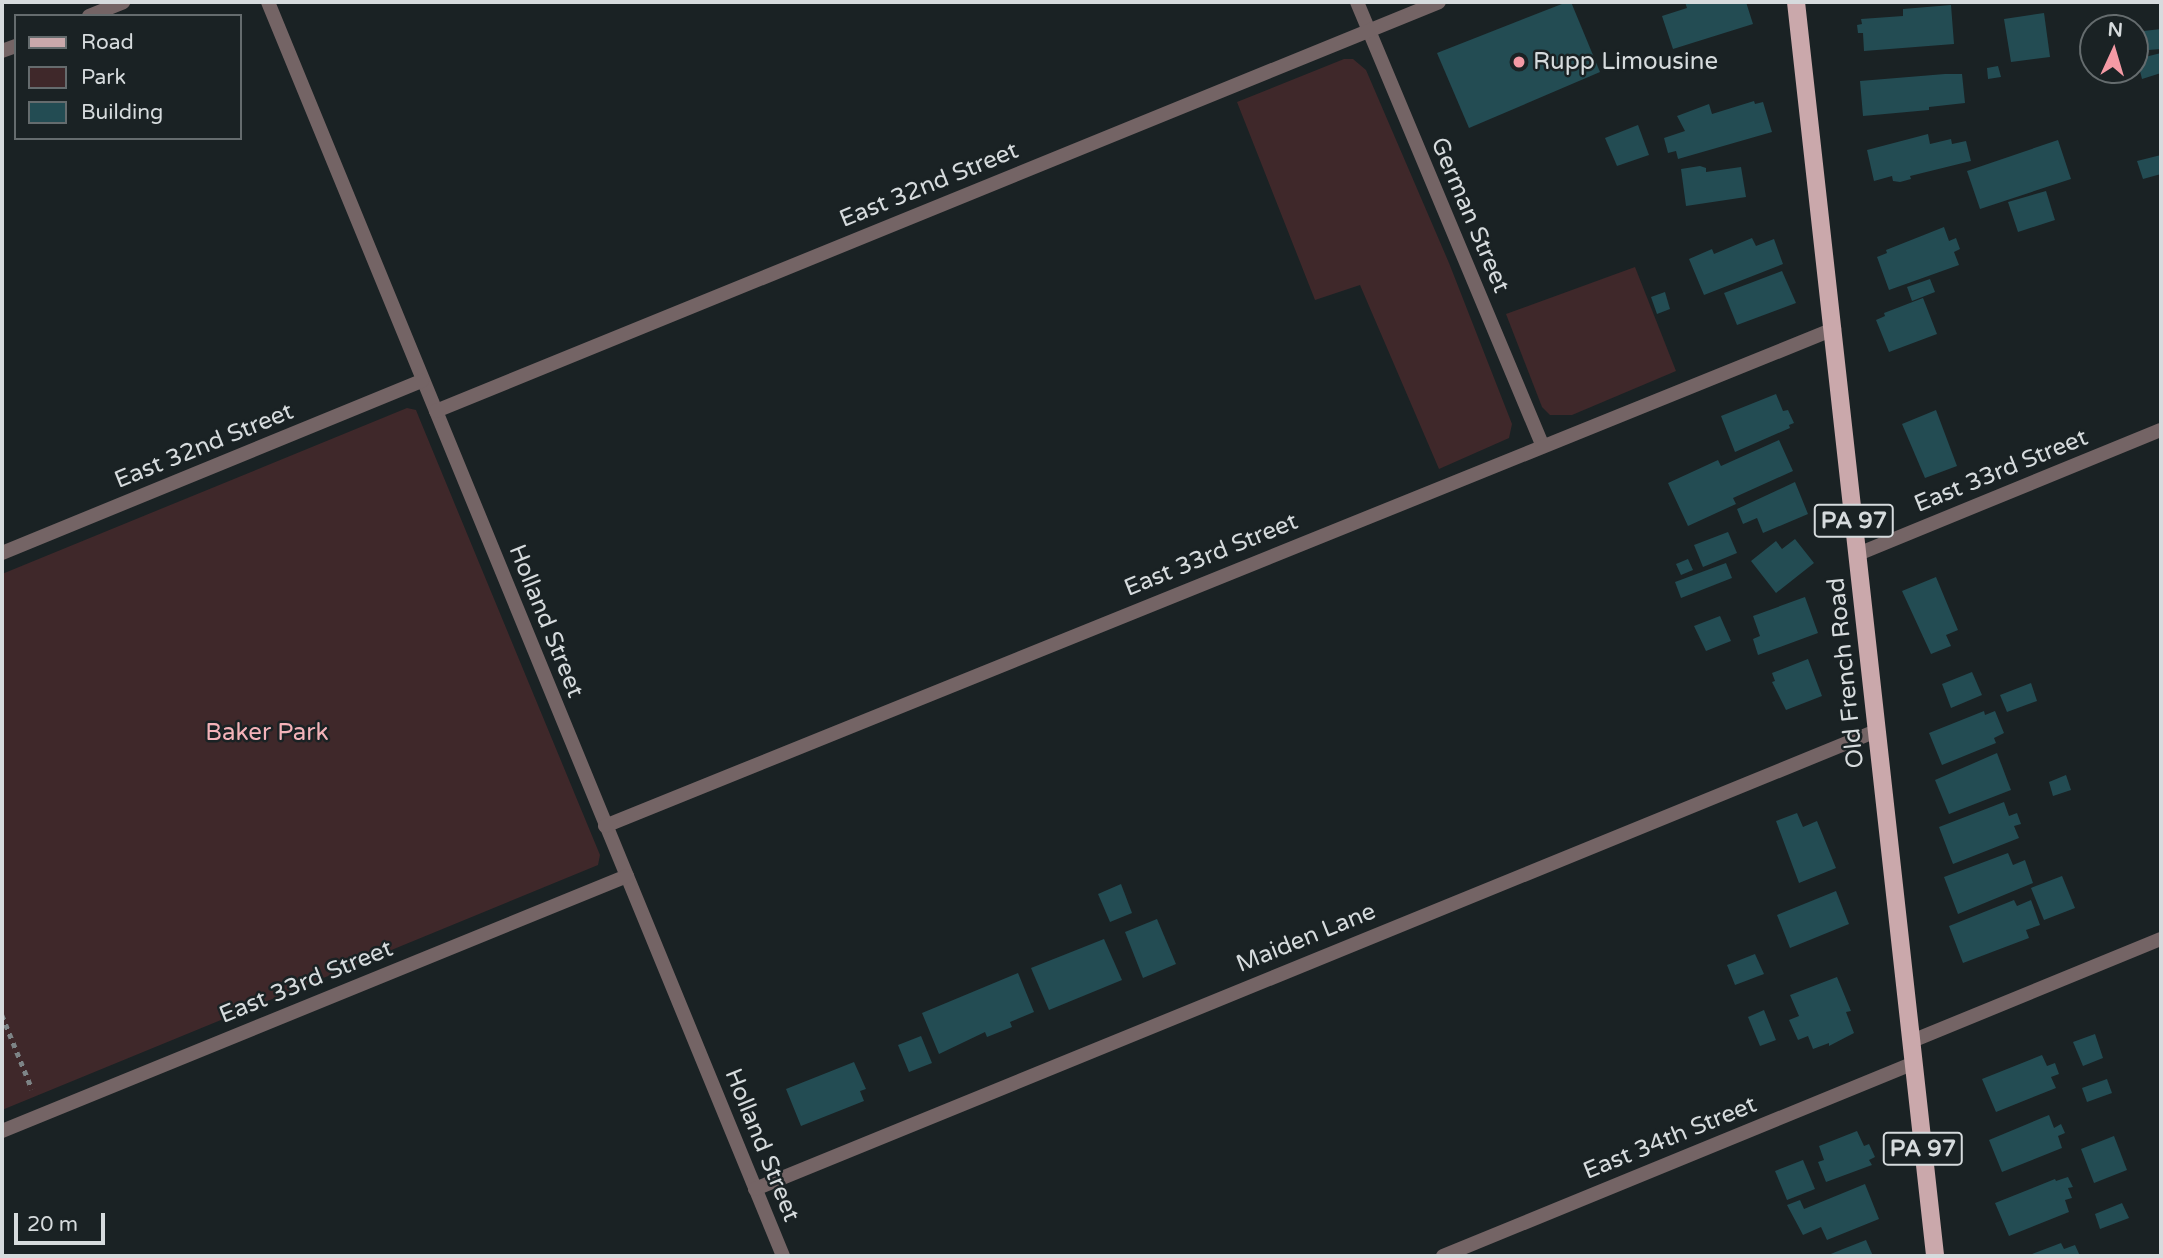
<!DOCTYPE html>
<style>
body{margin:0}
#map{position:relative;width:2163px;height:1258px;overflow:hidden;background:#1a2224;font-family:"Varela Round",sans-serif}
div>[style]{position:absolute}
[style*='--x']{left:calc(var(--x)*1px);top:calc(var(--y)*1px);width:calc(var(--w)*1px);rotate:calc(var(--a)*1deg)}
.green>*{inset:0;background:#3f282a}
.building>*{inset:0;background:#234c53}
.path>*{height:4.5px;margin-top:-2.25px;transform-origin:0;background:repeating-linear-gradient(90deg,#7d8486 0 5px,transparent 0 10px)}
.street>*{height:14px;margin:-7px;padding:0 7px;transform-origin:7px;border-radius:7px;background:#746465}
.primary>*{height:18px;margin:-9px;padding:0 9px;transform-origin:9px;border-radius:9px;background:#caa8ab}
.dots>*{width:19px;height:19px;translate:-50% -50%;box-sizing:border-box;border:4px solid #1a2224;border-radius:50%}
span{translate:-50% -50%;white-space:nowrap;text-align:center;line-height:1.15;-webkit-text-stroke:5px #1a2224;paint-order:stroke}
.shield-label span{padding:2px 5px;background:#1a2224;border:2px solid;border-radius:5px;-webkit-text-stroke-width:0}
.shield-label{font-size:23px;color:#d6dbdd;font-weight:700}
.poi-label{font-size:24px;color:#d6dbdd}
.left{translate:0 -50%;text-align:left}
.street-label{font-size:24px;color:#d6dbdd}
.park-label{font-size:24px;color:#f4b3b9}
.frame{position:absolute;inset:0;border:4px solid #d6dbdd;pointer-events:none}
.legend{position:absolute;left:14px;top:14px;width:228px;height:126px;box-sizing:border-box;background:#1a2224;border:2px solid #656c6e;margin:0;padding:9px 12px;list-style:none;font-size:21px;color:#d6dbdd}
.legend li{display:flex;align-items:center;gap:14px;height:35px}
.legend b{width:35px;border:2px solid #656c6e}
.north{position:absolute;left:2079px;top:14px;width:70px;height:70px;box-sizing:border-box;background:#1a2224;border:2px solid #656c6e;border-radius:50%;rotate:4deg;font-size:19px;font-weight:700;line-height:28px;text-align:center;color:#d6dbdd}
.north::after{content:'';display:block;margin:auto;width:24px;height:32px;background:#f49aa5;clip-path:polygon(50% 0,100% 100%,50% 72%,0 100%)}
.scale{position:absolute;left:14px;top:1213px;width:91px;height:32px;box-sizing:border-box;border:4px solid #d6dbdd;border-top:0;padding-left:9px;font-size:21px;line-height:24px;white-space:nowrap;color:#d6dbdd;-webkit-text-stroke:5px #1a2224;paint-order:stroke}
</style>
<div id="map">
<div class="green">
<div style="clip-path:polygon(1344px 59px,1353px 59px,1366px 70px,1449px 263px,1512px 424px,1509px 438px,1439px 469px,1360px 285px,1315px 300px,1237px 102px)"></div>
<div style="clip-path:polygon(1635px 267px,1676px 371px,1572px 415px,1550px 415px,1542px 407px,1506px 314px)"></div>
<div style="clip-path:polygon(407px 408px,416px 410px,420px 420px,600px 855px,598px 865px,2px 1110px,2px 574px)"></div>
</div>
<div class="building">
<div style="clip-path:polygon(1567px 2px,1571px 2px,1600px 72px,1469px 128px,1437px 53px)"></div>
<div style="clip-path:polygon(1685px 2px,1746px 2px,1753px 24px,1673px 49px,1662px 16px,1687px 8px)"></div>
<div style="clip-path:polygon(1951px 5px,1954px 44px,1864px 51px,1863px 33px,1858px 33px,1857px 25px,1862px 24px,1861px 19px,1903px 16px,1903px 9px)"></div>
<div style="clip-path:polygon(2044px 13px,2050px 57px,2011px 62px,2004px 19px)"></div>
<div style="clip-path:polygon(2161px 29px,2161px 49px,2136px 51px,2135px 32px)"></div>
<div style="clip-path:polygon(2161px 53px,2161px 73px,2142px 79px,2137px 59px)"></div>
<div style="clip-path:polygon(1998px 66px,2001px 77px,1988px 79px,1987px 68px)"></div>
<div style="clip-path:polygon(1945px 74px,1962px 74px,1965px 103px,1929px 107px,1929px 110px,1863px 116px,1860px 81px)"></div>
<div style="clip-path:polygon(1754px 101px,1755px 104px,1763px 102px,1772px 132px,1678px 159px,1676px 151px,1668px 153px,1664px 138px,1685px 131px,1677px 116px,1709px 104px,1712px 114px)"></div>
<div style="clip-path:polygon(1638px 125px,1649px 155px,1617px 166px,1605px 138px)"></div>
<div style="clip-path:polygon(1928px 134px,1930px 144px,1951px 139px,1952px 144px,1966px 141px,1971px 161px,1910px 176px,1911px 179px,1900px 182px,1893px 181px,1892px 176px,1874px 181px,1867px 150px)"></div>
<div style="clip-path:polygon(2058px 140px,2071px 179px,1980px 209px,1967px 171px)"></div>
<div style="clip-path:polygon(2161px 155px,2161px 174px,2143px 179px,2137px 161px)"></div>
<div style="clip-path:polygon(1700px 166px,1706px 168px,1706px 172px,1741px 167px,1746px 197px,1686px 206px,1681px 169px)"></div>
<div style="clip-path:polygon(2046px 191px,2055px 220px,2018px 232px,2008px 202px)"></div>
<div style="clip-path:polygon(1944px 227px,1949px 241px,1956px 238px,1960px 249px,1954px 252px,1959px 265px,1889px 290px,1877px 257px,1887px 253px,1886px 250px)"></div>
<div style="clip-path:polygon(1752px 238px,1756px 246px,1774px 239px,1783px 264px,1704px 295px,1689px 259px,1712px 249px,1714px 254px)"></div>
<div style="clip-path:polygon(1782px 271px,1796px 303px,1737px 325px,1724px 293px)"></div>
<div style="clip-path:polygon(1930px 279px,1935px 292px,1912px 301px,1907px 287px)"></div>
<div style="clip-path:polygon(1665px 292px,1670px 309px,1657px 314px,1651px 297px)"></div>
<div style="clip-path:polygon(1923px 298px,1937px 334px,1889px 352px,1876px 320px,1885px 316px,1884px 313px)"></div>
<div style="clip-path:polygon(1776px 394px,1783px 411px,1788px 410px,1794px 423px,1789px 425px,1790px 428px,1735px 452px,1721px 416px)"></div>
<div style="clip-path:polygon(1936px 410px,1957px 466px,1925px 478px,1902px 424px)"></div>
<div style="clip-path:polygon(1779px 440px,1793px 471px,1733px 498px,1736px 504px,1688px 526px,1668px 483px,1718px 460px,1721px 466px)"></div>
<div style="clip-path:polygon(1795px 482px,1808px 514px,1763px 533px,1757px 518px,1743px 524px,1737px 509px)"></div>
<div style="clip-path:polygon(1728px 532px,1737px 553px,1703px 567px,1694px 545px)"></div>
<div style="clip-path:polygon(1795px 539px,1814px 563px,1776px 593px,1751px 561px,1776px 541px,1782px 549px)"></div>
<div style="clip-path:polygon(1688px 559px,1693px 570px,1681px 575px,1676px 564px)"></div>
<div style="clip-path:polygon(1726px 563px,1732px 578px,1681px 598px,1675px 582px)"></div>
<div style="clip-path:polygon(1936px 577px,1958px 630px,1946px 635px,1951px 646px,1931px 654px,1902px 591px)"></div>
<div style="clip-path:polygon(1805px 597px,1818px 633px,1758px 655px,1753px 639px,1760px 636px,1753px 616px)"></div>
<div style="clip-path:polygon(1720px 616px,1731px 641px,1706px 651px,1694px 626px)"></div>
<div style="clip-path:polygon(1808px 659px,1822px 696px,1786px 710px,1772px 682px,1775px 681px,1772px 673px)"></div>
<div style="clip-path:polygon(1972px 672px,1982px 695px,1951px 708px,1942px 684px)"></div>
<div style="clip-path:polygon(2031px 683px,2037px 701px,2007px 712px,2000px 695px)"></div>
<div style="clip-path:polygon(1984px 711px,1985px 715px,1995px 711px,2004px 733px,1994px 738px,1996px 743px,1942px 765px,1929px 733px)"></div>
<div style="clip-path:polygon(1997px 753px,2011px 790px,1949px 814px,1935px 780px)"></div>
<div style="clip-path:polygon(2066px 775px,2071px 790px,2053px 796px,2049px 782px)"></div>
<div style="clip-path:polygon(2004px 802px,2009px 816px,2017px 813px,2021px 824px,2014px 826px,2019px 838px,1953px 864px,1939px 827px)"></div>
<div style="clip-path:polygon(1797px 813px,1803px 827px,1817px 821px,1836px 868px,1799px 883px,1776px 821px)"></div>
<div style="clip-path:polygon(2008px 853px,2013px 865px,2025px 860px,2033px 883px,1958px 914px,1944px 877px)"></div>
<div style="clip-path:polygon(2062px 876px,2075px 908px,2044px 920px,2031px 888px)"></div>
<div style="clip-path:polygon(1121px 884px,1132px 913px,1110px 922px,1098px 894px)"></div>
<div style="clip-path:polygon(1836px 891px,1849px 924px,1790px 948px,1777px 915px)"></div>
<div style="clip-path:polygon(2014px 900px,2017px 906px,2031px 900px,2040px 925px,2026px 930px,2029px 938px,1963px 963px,1949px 926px)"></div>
<div style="clip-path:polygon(1157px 919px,1176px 964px,1143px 978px,1125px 932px)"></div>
<div style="clip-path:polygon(1104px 939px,1122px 980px,1049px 1010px,1031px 968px)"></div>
<div style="clip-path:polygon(1755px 954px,1764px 974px,1735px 985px,1727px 965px)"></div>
<div style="clip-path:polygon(1018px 973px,1034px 1012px,1010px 1022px,1012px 1027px,987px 1037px,985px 1032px,939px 1054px,922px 1013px)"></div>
<div style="clip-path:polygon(1837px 977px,1851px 1011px,1846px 1012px,1854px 1033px,1829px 1046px,1829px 1043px,1813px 1049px,1808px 1036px,1798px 1040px,1789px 1020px,1799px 1016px,1790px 995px)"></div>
<div style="clip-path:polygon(1764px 1010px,1776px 1040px,1760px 1046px,1748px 1017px)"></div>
<div style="clip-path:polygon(2095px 1034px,2103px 1058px,2083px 1066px,2073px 1042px)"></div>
<div style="clip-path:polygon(921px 1036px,932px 1063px,909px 1072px,898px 1045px)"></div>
<div style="clip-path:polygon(2042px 1055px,2047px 1066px,2055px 1063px,2059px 1074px,2051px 1077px,2056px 1088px,1996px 1112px,1982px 1079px)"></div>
<div style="clip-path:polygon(854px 1062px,866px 1089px,860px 1091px,864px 1101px,801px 1126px,786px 1089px)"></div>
<div style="clip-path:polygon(2107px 1079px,2112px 1093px,2087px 1102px,2082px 1088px)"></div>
<div style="clip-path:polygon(2049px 1115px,2054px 1128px,2061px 1124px,2065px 1133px,2058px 1136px,2062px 1148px,2002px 1172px,1989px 1140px)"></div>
<div style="clip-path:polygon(1857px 1131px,1864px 1146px,1869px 1144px,1875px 1157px,1869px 1160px,1872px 1165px,1826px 1182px,1818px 1162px,1824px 1160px,1819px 1146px)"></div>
<div style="clip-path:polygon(2114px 1136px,2127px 1170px,2094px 1183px,2081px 1149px)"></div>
<div style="clip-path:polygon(1803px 1160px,1815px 1189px,1787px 1200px,1775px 1171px)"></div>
<div style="clip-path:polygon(2068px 1177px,2073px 1187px,2068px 1188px,2072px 1198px,2065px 1200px,2069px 1212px,2009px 1236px,1995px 1203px,2055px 1179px,2056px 1181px)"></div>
<div style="clip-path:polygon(1865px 1184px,1879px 1219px,1827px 1240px,1821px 1227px,1803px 1235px,1787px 1205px,1800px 1200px,1804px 1209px)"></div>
<div style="clip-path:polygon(2122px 1203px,2129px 1218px,2100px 1229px,2095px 1214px)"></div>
<div style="clip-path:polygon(1866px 1240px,1873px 1256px,1826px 1256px,1843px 1249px)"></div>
<div style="clip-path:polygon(2061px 1243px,2064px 1249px,2075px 1245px,2080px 1256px,2027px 1256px)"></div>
</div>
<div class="path">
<div style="--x:2;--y:1015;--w:80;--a:67.9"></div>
</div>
<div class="street">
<div style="--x:268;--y:2;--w:1356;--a:67.67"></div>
<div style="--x:1357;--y:2;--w:480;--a:67.3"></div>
<div style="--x:89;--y:16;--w:37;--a:-22"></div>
<div style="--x:2;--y:51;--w:15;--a:-20"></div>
<div style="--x:436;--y:411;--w:1083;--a:-22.18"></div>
<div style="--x:2;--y:553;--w:454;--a:-22.3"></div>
<div style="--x:1858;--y:554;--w:327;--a:-22.3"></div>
<div style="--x:605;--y:826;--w:1326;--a:-22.02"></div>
<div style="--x:1912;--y:1041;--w:269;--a:-22.3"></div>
<div style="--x:2;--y:1131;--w:675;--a:-22.2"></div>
<div style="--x:755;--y:1189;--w:1211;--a:-22.22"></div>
<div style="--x:1443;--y:1256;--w:509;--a:-22.28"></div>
</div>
<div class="primary">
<div style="--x:1796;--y:2;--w:1262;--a:83.67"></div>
</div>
<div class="dots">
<div style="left:1519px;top:62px;background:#f49aa5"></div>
</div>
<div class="shield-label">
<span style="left:1854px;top:521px">PA 97</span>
<span style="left:1923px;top:1149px">PA 97</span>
</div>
<div class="poi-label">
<span class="left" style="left:1533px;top:62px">Rupp Limousine</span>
</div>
<div class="street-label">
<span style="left:929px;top:185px;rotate:-22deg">East 32nd Street</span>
<span style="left:1470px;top:215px;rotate:67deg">German Street</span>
<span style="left:204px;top:446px;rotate:-22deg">East 32nd Street</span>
<span style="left:2001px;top:471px;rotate:-22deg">East 33rd Street</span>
<span style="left:1211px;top:555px;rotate:-22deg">East 33rd Street</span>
<span style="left:546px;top:621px;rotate:68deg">Holland Street</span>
<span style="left:1846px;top:673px;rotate:-96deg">Old French Road</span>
<span style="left:1306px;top:938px;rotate:-22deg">Maiden Lane</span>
<span style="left:306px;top:982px;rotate:-22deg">East 33rd Street</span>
<span style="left:1670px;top:1138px;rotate:-22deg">East 34th Street</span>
<span style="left:762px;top:1145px;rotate:68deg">Holland Street</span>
</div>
<div class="park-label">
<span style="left:267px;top:733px">Baker Park</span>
</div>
<div class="frame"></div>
<ul class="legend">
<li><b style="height:9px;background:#caa8ab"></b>Road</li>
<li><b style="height:19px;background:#3f282a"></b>Park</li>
<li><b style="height:19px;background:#234c53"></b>Building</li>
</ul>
<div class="north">N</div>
<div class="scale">20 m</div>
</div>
